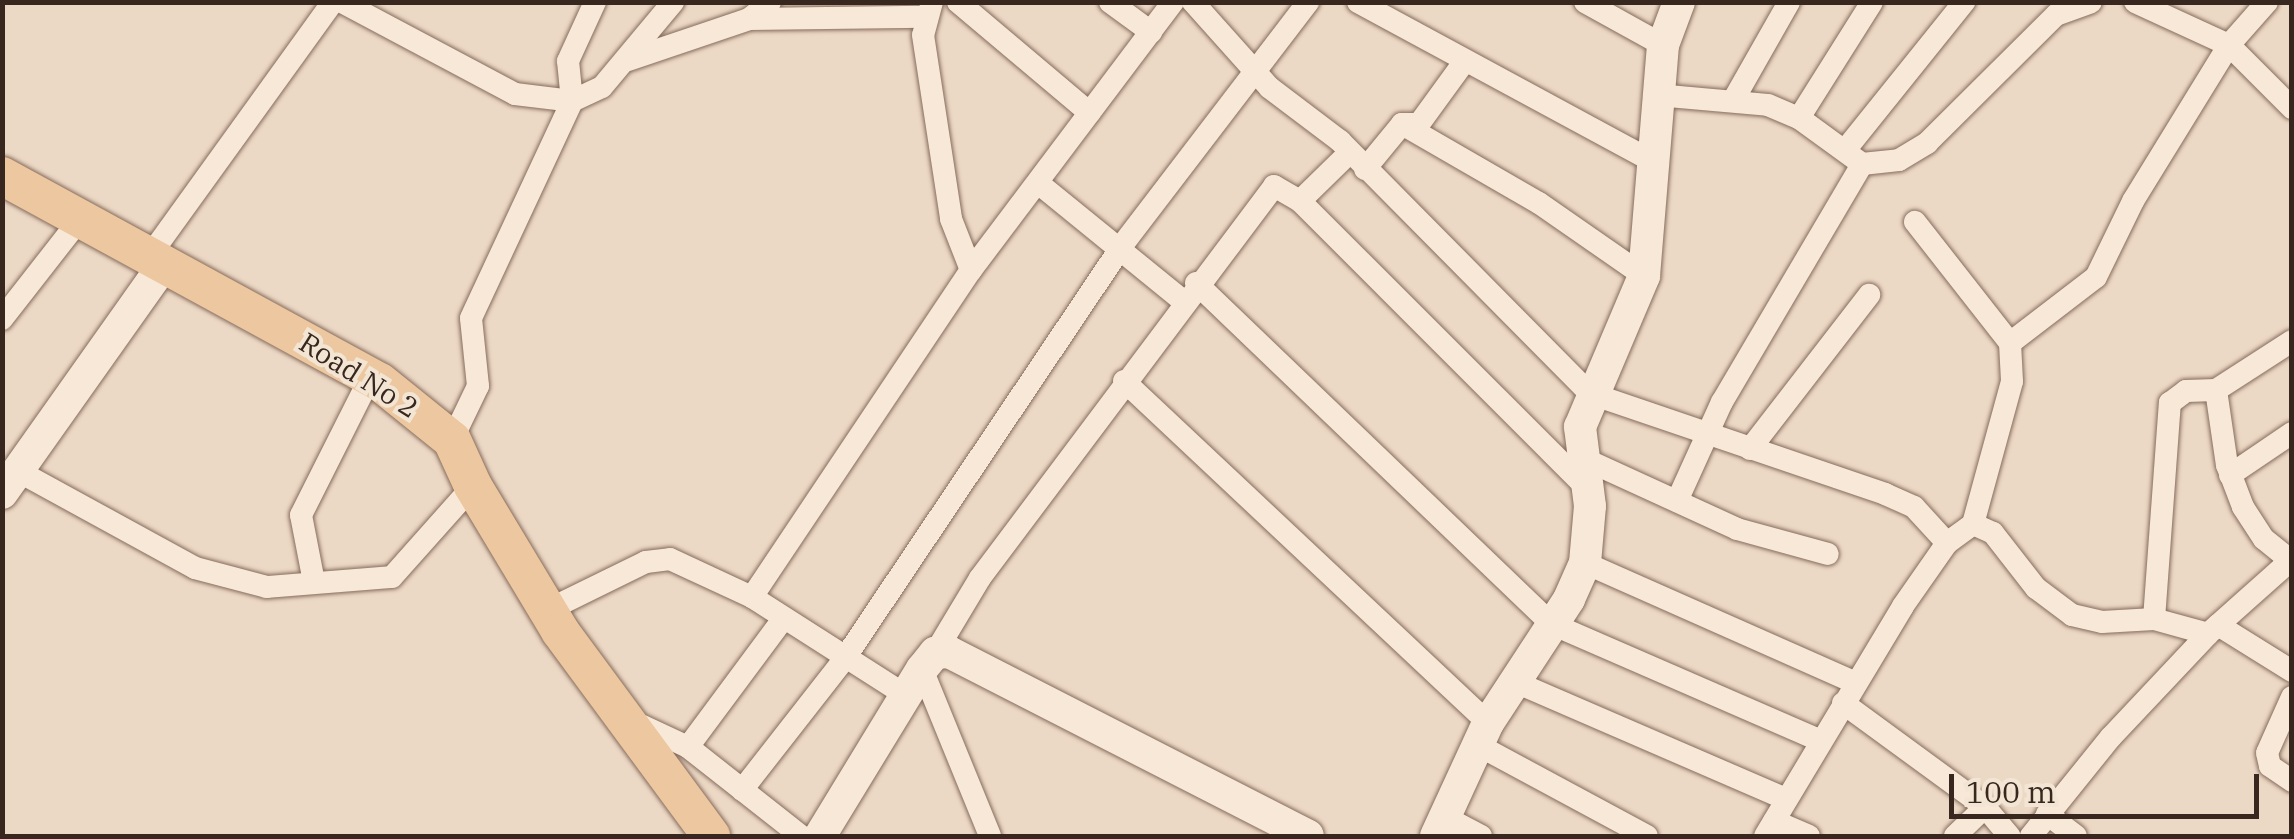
<!DOCTYPE html>
<style>
body{margin:0}
#map{position:relative;width:2294px;height:839px;overflow:hidden;background:#ecd9c5;font-family:"IBM Plex Serif",serif}
div>[style]{position:absolute}
[style*='--x']{left:calc(var(--x)*1px);top:calc(var(--y)*1px);width:calc(var(--w)*1px);rotate:calc(var(--a)*1deg)}
.roads{filter:drop-shadow(0 0 2px #866b5c) drop-shadow(0 0 2px #866b5c)}
.street>*{height:22px;margin:-11px;padding:0 11px;transform-origin:11px;border-radius:11px;background:#f7e8d8}
.secondary>*{height:32px;margin:-16px;padding:0 16px;transform-origin:16px;border-radius:16px;background:#f7e8d8}
.primary>*{height:38px;margin:-19px;padding:0 19px;transform-origin:19px;border-radius:19px;background:#ecc79f}
span{translate:-50% -50%;white-space:nowrap;text-align:center;line-height:1.15;-webkit-text-stroke:8px #f3e5d4;paint-order:stroke}
.street-label{font-size:28px;color:#37271f}
.frame{position:absolute;inset:0;border:5px solid #37271f;pointer-events:none}
.scale{position:absolute;left:1949px;top:774px;width:310px;height:45px;box-sizing:border-box;border:5px solid #37271f;border-top:0;padding-left:12px;font-size:30px;line-height:35px;white-space:nowrap;color:#37271f;-webkit-text-stroke:8px #f3e5d4;paint-order:stroke}
</style>
<div id="map">
<div class="roads">
<div class="street">
<div style="--x:342;--y:2;--w:196;--a:28"></div>
<div style="--x:515;--y:94;--w:57;--a:7"></div>
<div style="--x:572;--y:101;--w:33;--a:-25"></div>
<div style="--x:602;--y:87;--w:111;--a:-50.1"></div>
<div style="--x:932;--y:2;--w:34;--a:105"></div>
<div style="--x:923;--y:35;--w:186;--a:81.3"></div>
<div style="--x:951;--y:219;--w:55;--a:68.6"></div>
<div style="--x:958;--y:2;--w:172;--a:40.1"></div>
<div style="--x:1110;--y:2;--w:51;--a:36.2"></div>
<div style="--x:1193;--y:2;--w:115;--a:48.2"></div>
<div style="--x:1270;--y:88;--w:88;--a:37.1"></div>
<div style="--x:1340;--y:141;--w:354;--a:45.3"></div>
<div style="--x:1589;--y:393;--w:313;--a:18.8"></div>
<div style="--x:1885;--y:494;--w:32;--a:24"></div>
<div style="--x:1914;--y:507;--w:49;--a:47.5"></div>
<div style="--x:1358;--y:2;--w:334;--a:28.4"></div>
<div style="--x:1585;--y:2;--w:89;--a:28.9"></div>
<div style="--x:2135;--y:2;--w:103;--a:24.6"></div>
<div style="--x:2229;--y:45;--w:57;--a:-48.5"></div>
<div style="--x:749;--y:19;--w:175;--a:-0.7"></div>
<div style="--x:628;--y:60;--w:128;--a:-18.7"></div>
<div style="--x:749;--y:19;--w:27;--a:-39"></div>
<div style="--x:1657;--y:95;--w:111;--a:5.1"></div>
<div style="--x:1768;--y:105;--w:34;--a:23"></div>
<div style="--x:1799;--y:118;--w:78;--a:36.1"></div>
<div style="--x:1734;--y:99;--w:112;--a:-60.4"></div>
<div style="--x:1799;--y:118;--w:137;--a:-57.8"></div>
<div style="--x:1402;--y:124;--w:158;--a:30"></div>
<div style="--x:1539;--y:203;--w:128;--a:34.8"></div>
<div style="--x:1846;--y:149;--w:189;--a:-51.2"></div>
<div style="--x:1862;--y:164;--w:37;--a:-6"></div>
<div style="--x:1899;--y:160;--w:33;--a:-31"></div>
<div style="--x:1927;--y:143;--w:182;--a:-44.8"></div>
<div style="--x:2056;--y:15;--w:37;--a:-20"></div>
<div style="--x:1365;--y:169;--w:58;--a:-50.6"></div>
<div style="--x:1402;--y:124;--w:17;--a:0"></div>
<div style="--x:1419;--y:124;--w:77;--a:-54"></div>
<div style="--x:1038;--y:183;--w:187;--a:39.1"></div>
<div style="--x:1300;--y:201;--w:69;--a:-44.4"></div>
<div style="--x:151;--y:254;--w:311;--a:-54.2"></div>
<div style="--x:1196;--y:283;--w:493;--a:43.8"></div>
<div style="--x:1552;--y:624;--w:291;--a:23.5"></div>
<div style="--x:2;--y:319;--w:127;--a:-52"></div>
<div style="--x:2010;--y:343;--w:108;--a:-37.5"></div>
<div style="--x:2096;--y:277;--w:85;--a:-64"></div>
<div style="--x:2133;--y:201;--w:183;--a:-58.4"></div>
<div style="--x:2229;--y:45;--w:89;--a:45"></div>
<div style="--x:1124;--y:381;--w:499;--a:43.2"></div>
<div style="--x:2216;--y:390;--w:76;--a:81.7"></div>
<div style="--x:2227;--y:465;--w:45;--a:69.1"></div>
<div style="--x:2243;--y:507;--w:38;--a:57"></div>
<div style="--x:2264;--y:539;--w:36;--a:39"></div>
<div style="--x:452;--y:440;--w:60;--a:-64.3"></div>
<div style="--x:478;--y:386;--w:68;--a:-95.9"></div>
<div style="--x:471;--y:318;--w:239;--a:-65"></div>
<div style="--x:572;--y:101;--w:40;--a:-95.7"></div>
<div style="--x:568;--y:61;--w:65;--a:-65.4"></div>
<div style="--x:1750;--y:449;--w:195;--a:-52.3"></div>
<div style="--x:1580;--y:457;--w:173;--a:24.6"></div>
<div style="--x:1737;--y:529;--w:94;--a:15.4"></div>
<div style="--x:18;--y:471;--w:202;--a:28.7"></div>
<div style="--x:195;--y:568;--w:74;--a:14.8"></div>
<div style="--x:267;--y:587;--w:125;--a:-4.6"></div>
<div style="--x:392;--y:577;--w:122;--a:-48.3"></div>
<div style="--x:2230;--y:475;--w:75;--a:-34.1"></div>
<div style="--x:1677;--y:501;--w:109;--a:-65.6"></div>
<div style="--x:1722;--y:402;--w:276;--a:-59.5"></div>
<div style="--x:1973;--y:524;--w:22;--a:24"></div>
<div style="--x:1993;--y:533;--w:70;--a:52"></div>
<div style="--x:2036;--y:588;--w:45;--a:36.9"></div>
<div style="--x:2072;--y:615;--w:31;--a:13"></div>
<div style="--x:2102;--y:622;--w:52;--a:-3.3"></div>
<div style="--x:2154;--y:619;--w:56;--a:15.5"></div>
<div style="--x:1585;--y:563;--w:296;--a:23.9"></div>
<div style="--x:314;--y:582;--w:68;--a:-101"></div>
<div style="--x:301;--y:515;--w:156;--a:-63.3"></div>
<div style="--x:752;--y:597;--w:394;--a:-56.2"></div>
<div style="--x:971;--y:270;--w:336;--a:-53"></div>
<div style="--x:550;--y:609;--w:107;--a:-26.1"></div>
<div style="--x:646;--y:562;--w:24;--a:-7"></div>
<div style="--x:670;--y:559;--w:90;--a:24.9"></div>
<div style="--x:752;--y:597;--w:182;--a:32.6"></div>
<div style="--x:2154;--y:619;--w:217;--a:-85.8"></div>
<div style="--x:2170;--y:403;--w:20;--a:-37"></div>
<div style="--x:2186;--y:391;--w:30;--a:-2"></div>
<div style="--x:2216;--y:390;--w:90;--a:-32.8"></div>
<div style="--x:2218;--y:625;--w:87;--a:31.9"></div>
<div style="--x:935;--y:653;--w:87;--a:-59"></div>
<div style="--x:980;--y:578;--w:490;--a:-53.1"></div>
<div style="--x:1274;--y:186;--w:30;--a:30"></div>
<div style="--x:1300;--y:201;--w:400;--a:45"></div>
<div style="--x:922;--y:669;--w:180;--a:67.8"></div>
<div style="--x:1513;--y:681;--w:297;--a:23.4"></div>
<div style="--x:2292;--y:697;--w:61;--a:114.1"></div>
<div style="--x:2267;--y:753;--w:13;--a:77"></div>
<div style="--x:2270;--y:766;--w:27;--a:34"></div>
<div style="--x:1843;--y:703;--w:176;--a:36.2"></div>
<div style="--x:1985;--y:807;--w:38;--a:50"></div>
<div style="--x:632;--y:721;--w:62;--a:24.9"></div>
<div style="--x:688;--y:747;--w:144;--a:38.2"></div>
<div style="--x:1476;--y:744;--w:194;--a:28.3"></div>
<div style="--x:688;--y:747;--w:159;--a:-53.4"></div>
<div style="--x:742;--y:790;--w:167;--a:-52"></div>
<div style="--x:845;--y:658;--w:494;--a:-56.1"></div>
<div style="--x:1120;--y:248;--w:310;--a:-52.6"></div>
<div style="--x:2047;--y:814;--w:36;--a:37"></div>
<div style="--x:1443;--y:816;--w:43;--a:27.8"></div>
<div style="--x:1774;--y:821;--w:38;--a:23"></div>
<div style="--x:1765;--y:836;--w:268;--a:-59"></div>
<div style="--x:1903;--y:606;--w:77;--a:-55.1"></div>
<div style="--x:1947;--y:543;--w:32;--a:-36"></div>
<div style="--x:1973;--y:524;--w:148;--a:-74.7"></div>
<div style="--x:2012;--y:381;--w:38;--a:-93"></div>
<div style="--x:2010;--y:343;--w:154;--a:-128.1"></div>
<div style="--x:1955;--y:836;--w:42;--a:-44"></div>
<div style="--x:2031;--y:836;--w:127;--a:-51.1"></div>
<div style="--x:2111;--y:737;--w:141;--a:-46.7"></div>
<div style="--x:2208;--y:634;--w:110;--a:-41.7"></div>
</div>
<div class="secondary">
<div style="--x:2;--y:493;--w:281;--a:-54.7"></div>
<div style="--x:820;--y:836;--w:196;--a:-58.6"></div>
<div style="--x:922;--y:669;--w:21;--a:-51"></div>
<div style="--x:935;--y:653;--w:14;--a:-4"></div>
<div style="--x:949;--y:652;--w:403;--a:27.1"></div>
<div style="--x:1436;--y:836;--w:124;--a:-65.3"></div>
<div style="--x:1488;--y:723;--w:148;--a:-56.8"></div>
<div style="--x:1569;--y:599;--w:39;--a:-66"></div>
<div style="--x:1585;--y:563;--w:57;--a:-85"></div>
<div style="--x:1590;--y:506;--w:80;--a:-97.2"></div>
<div style="--x:1580;--y:427;--w:164;--a:-67"></div>
<div style="--x:1644;--y:276;--w:232;--a:-85.3"></div>
<div style="--x:1663;--y:45;--w:46;--a:-69.6"></div>
</div>
<div class="primary">
<div style="--x:2;--y:176;--w:430;--a:28.6"></div>
<div style="--x:380;--y:382;--w:92;--a:38.9"></div>
<div style="--x:452;--y:440;--w:51;--a:65.5"></div>
<div style="--x:473;--y:486;--w:169;--a:59"></div>
<div style="--x:560;--y:631;--w:255;--a:53.6"></div>
</div>
</div>
<div class="street-label">
<span style="left:359px;top:375px;rotate:32deg">Road No 2</span>
</div>
<div class="frame"></div>
<div class="scale">100 m</div>
</div>
